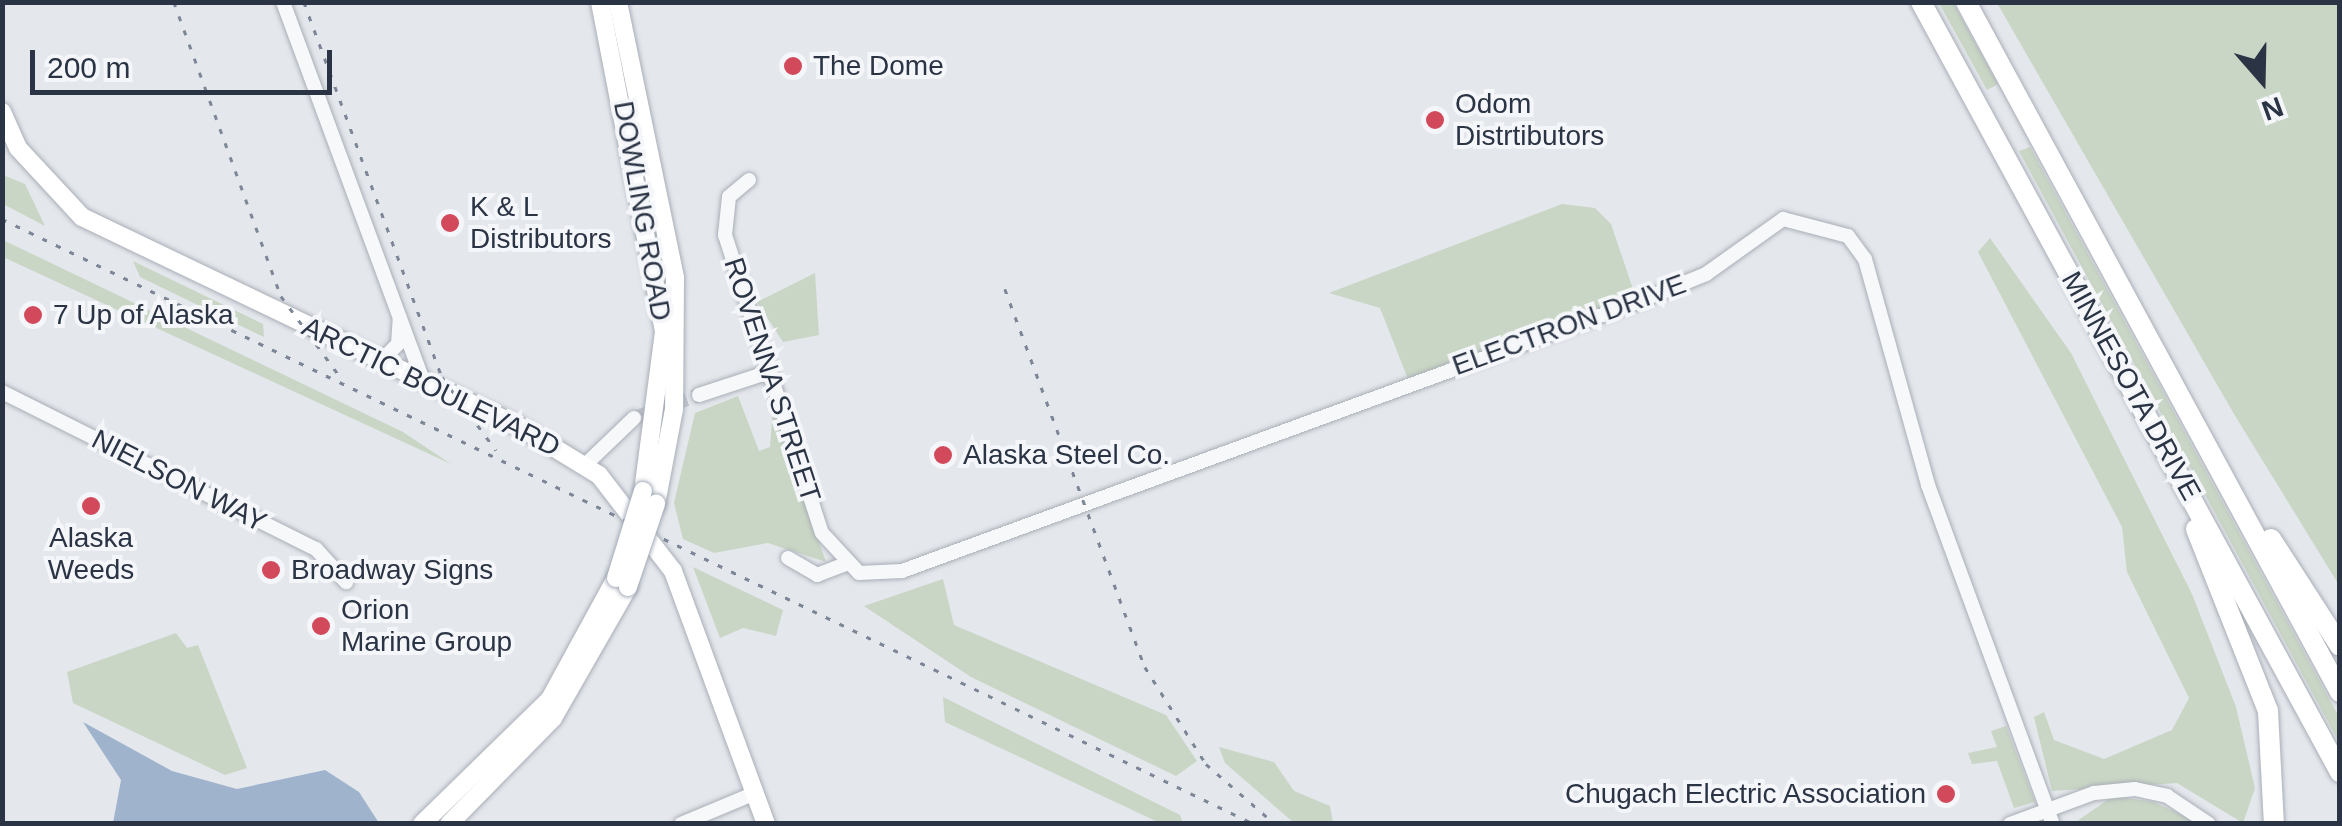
<!DOCTYPE html>
<style>
body{margin:0}
#map{position:relative;width:2342px;height:826px;overflow:hidden;background:#e4e7ec;font-family:Helvetica,sans-serif}
div>[style]{position:absolute}
[style*='--x']{left:calc(var(--x)*1px);top:calc(var(--y)*1px);width:calc(var(--w)*1px);rotate:calc(var(--a)*1deg)}
.green>*{inset:0;background:#c9d6c5}
.water>*{inset:0;background:#9fb4cc}
.minor-tunnel>*{height:14px;margin-top:-7px;transform-origin:0;background:repeating-linear-gradient(90deg,#bfc3cb 0 14px,transparent 0 21px)}
.roads{filter:drop-shadow(0 0 2px #a9aeb7) drop-shadow(0 0 2px #a9aeb7)}
.minor>*{height:14px;margin:-7px;padding:0 7px;transform-origin:7px;border-radius:7px;background:#f7f8fa}
.major>*{height:18px;margin:-9px;padding:0 9px;transform-origin:9px;border-radius:9px;background:#fff}
.highway>*{height:20px;margin:-10px;padding:0 10px;transform-origin:10px;border-radius:10px;background:#fff}
.rail>*{height:2.5px;margin-top:-1.25px;transform-origin:0;background:repeating-linear-gradient(90deg,#7d8696 0 5px,transparent 0 15px)}
.bridges{filter:drop-shadow(0 0 2px #a3abb8) drop-shadow(0 0 2px #a3abb8)}
.major-bridge>*{height:18px;margin:-9px;padding:0 9px;transform-origin:9px;border-radius:9px;background:#fff}
.dots>*{width:28px;height:28px;translate:-50% -50%;box-sizing:border-box;border:5px solid #f4f6f9;border-radius:50%}
span{translate:-50% -50%;white-space:nowrap;text-align:center;line-height:1.15;-webkit-text-stroke:8px #f4f6f9;paint-order:stroke}
.poi-label{font-size:28px;color:#2b3445}
.left{translate:0 -50%;text-align:left}
.right{translate:-100% -50%;text-align:right}
.street-label{font-size:28px;color:#2b3445}
.frame{position:absolute;inset:0;border:5px solid #2b3445;pointer-events:none}
.north{position:absolute;left:2212px;top:30px;width:100px;height:100px;-webkit-text-stroke:8px #f4f6f9;paint-order:stroke;rotate:160deg;font-size:28px;font-weight:700;line-height:40px;text-align:center;color:#2b3445}
.north::after{content:'';display:block;margin:auto;width:35px;height:45px;background:#2b3445;clip-path:polygon(50% 0,100% 100%,50% 72%,0 100%)}
.scale{position:absolute;left:30px;top:50px;width:302px;height:45px;box-sizing:border-box;border:5px solid #2b3445;border-top:0;padding-left:12px;font-size:30px;line-height:35px;white-space:nowrap;color:#2b3445;-webkit-text-stroke:8px #f4f6f9;paint-order:stroke}
</style>
<div id="map">
<div class="green">
<div style="clip-path:polygon(1939px 3px,1953px 3px,1998px 84px,1987px 90px)"></div>
<div style="clip-path:polygon(1997px 3px,2339px 3px,2339px 585px,2234px 414px)"></div>
<div style="clip-path:polygon(2030px 147px,2339px 717px,2339px 742px,2019px 151px)"></div>
<div style="clip-path:polygon(3px 175px,25px 184px,45px 226px,3px 204px)"></div>
<div style="clip-path:polygon(1562px 204px,1595px 208px,1611px 224px,1633px 289px,1622px 303px,1408px 379px,1380px 308px,1329px 293px)"></div>
<div style="clip-path:polygon(1990px 238px,2071px 353px,2192px 594px,2236px 707px,2255px 788px,2243px 823px,2177px 783px,2052px 791px,2034px 717px,2044px 712px,2054px 740px,2104px 759px,2172px 730px,2189px 698px,2127px 572px,2122px 527px,1978px 252px)"></div>
<div style="clip-path:polygon(3px 240px,403px 432px,451px 464px,3px 257px)"></div>
<div style="clip-path:polygon(133px 261px,263px 324px,264px 337px,140px 277px)"></div>
<div style="clip-path:polygon(815px 273px,819px 335px,783px 342px,757px 302px)"></div>
<div style="clip-path:polygon(738px 396px,759px 451px,770px 447px,773px 406px,826px 562px,768px 543px,714px 553px,683px 539px,674px 503px,695px 413px)"></div>
<div style="clip-path:polygon(693px 567px,783px 610px,776px 636px,743px 628px,720px 638px)"></div>
<div style="clip-path:polygon(943px 579px,954px 625px,1166px 715px,1197px 761px,1176px 776px,971px 677px,864px 606px)"></div>
<div style="clip-path:polygon(176px 633px,187px 648px,198px 645px,247px 768px,225px 775px,73px 703px,67px 672px)"></div>
<div style="clip-path:polygon(943px 697px,1180px 815px,1183px 823px,1160px 823px,945px 722px)"></div>
<div style="clip-path:polygon(2006px 726px,2035px 802px,2014px 808px,1997px 761px,1972px 764px,1968px 753px,1997px 747px,1991px 731px)"></div>
<div style="clip-path:polygon(1219px 747px,1274px 762px,1294px 791px,1330px 806px,1333px 823px,1294px 823px,1225px 763px)"></div>
<div style="clip-path:polygon(2113px 796px,2154px 802px,2199px 823px,2073px 824px)"></div>
</div>
<div class="water">
<div style="clip-path:polygon(83px 722px,172px 771px,237px 789px,325px 770px,359px 792px,379px 823px,113px 823px,121px 780px)"></div>
</div>
<div class="minor-tunnel">
<div style="--x:634;--y:418;--w:69;--a:-19.5"></div>
</div>
<div class="roads">
<div class="minor">
<div style="--x:283;--y:2;--w:404;--a:69.7"></div>
<div style="--x:749;--y:180;--w:26;--a:140"></div>
<div style="--x:729;--y:197;--w:38;--a:96"></div>
<div style="--x:725;--y:235;--w:313;--a:72"></div>
<div style="--x:822;--y:533;--w:54;--a:47.2"></div>
<div style="--x:859;--y:573;--w:43;--a:-2.7"></div>
<div style="--x:902;--y:571;--w:780;--a:-20.08"></div>
<div style="--x:1635;--y:303;--w:77;--a:-22.2"></div>
<div style="--x:1706;--y:274;--w:95;--a:-35.5"></div>
<div style="--x:1783;--y:219;--w:67;--a:14.7"></div>
<div style="--x:1848;--y:236;--w:29;--a:54"></div>
<div style="--x:1865;--y:259;--w:235;--a:74.4"></div>
<div style="--x:1928;--y:485;--w:361;--a:69.8"></div>
<div style="--x:381;--y:361;--w:24;--a:-45"></div>
<div style="--x:398;--y:344;--w:26;--a:-86"></div>
<div style="--x:2;--y:392;--w:351;--a:26.6"></div>
<div style="--x:316;--y:549;--w:45;--a:47.7"></div>
<div style="--x:699;--y:395;--w:71;--a:-18.2"></div>
<div style="--x:585;--y:465;--w:68;--a:-43.8"></div>
<div style="--x:788;--y:558;--w:34;--a:30"></div>
<div style="--x:817;--y:575;--w:31;--a:-21"></div>
<div style="--x:681;--y:824;--w:80;--a:-22.7"></div>
<div style="--x:2010;--y:824;--w:90;--a:-20.3"></div>
<div style="--x:2094;--y:793;--w:41;--a:-5.6"></div>
<div style="--x:2135;--y:789;--w:33;--a:12"></div>
<div style="--x:2167;--y:796;--w:50;--a:33.7"></div>
</div>
<div class="major">
<div style="--x:600;--y:2;--w:336;--a:79"></div>
<div style="--x:664;--y:332;--w:160;--a:97.5"></div>
<div style="--x:618;--y:2;--w:282;--a:78.3"></div>
<div style="--x:675;--y:278;--w:131;--a:90.4"></div>
<div style="--x:674;--y:409;--w:97;--a:100.7"></div>
<div style="--x:2;--y:112;--w:39;--a:66"></div>
<div style="--x:18;--y:148;--w:94;--a:47.2"></div>
<div style="--x:82;--y:217;--w:482;--a:25.6"></div>
<div style="--x:517;--y:425;--w:96;--a:31.4"></div>
<div style="--x:599;--y:475;--w:121;--a:52.4"></div>
<div style="--x:673;--y:571;--w:270;--a:69.8"></div>
<div style="--x:422;--y:824;--w:179;--a:-44.3"></div>
<div style="--x:550;--y:699;--w:138;--a:-61.4"></div>
<div style="--x:449;--y:824;--w:148;--a:-45.5"></div>
<div style="--x:553;--y:718;--w:151;--a:-60.2"></div>
</div>
<div class="highway">
<div style="--x:1921;--y:2;--w:877;--a:61.45"></div>
<div style="--x:1966;--y:2;--w:785;--a:61.54"></div>
<div style="--x:2196;--y:529;--w:196;--a:68.4"></div>
<div style="--x:2268;--y:711;--w:113;--a:87"></div>
<div style="--x:2271;--y:539;--w:127;--a:57.2"></div>
</div>
</div>
<div class="rail">
<div style="--x:174;--y:2;--w:313;--a:70"></div>
<div style="--x:281;--y:296;--w:97;--a:53.8"></div>
<div style="--x:304;--y:2;--w:400;--a:69.8"></div>
<div style="--x:442;--y:377;--w:91;--a:53.5"></div>
<div style="--x:2;--y:219;--w:1391;--a:25.79"></div>
<div style="--x:1005;--y:289;--w:403;--a:69.7"></div>
<div style="--x:1145;--y:667;--w:115;--a:57.8"></div>
<div style="--x:1206;--y:764;--w:91;--a:41"></div>
</div>
<div class="bridges">
<div class="major-bridge">
<div style="--x:616;--y:578;--w:91;--a:-72.8"></div>
<div style="--x:628;--y:587;--w:88;--a:-71.4"></div>
</div>
</div>
<div class="dots">
<div style="left:793px;top:66px;background:#d1495b"></div>
<div style="left:1435px;top:120px;background:#d1495b"></div>
<div style="left:450px;top:223px;background:#d1495b"></div>
<div style="left:33px;top:315px;background:#d1495b"></div>
<div style="left:943px;top:455px;background:#d1495b"></div>
<div style="left:91px;top:506px;background:#d1495b"></div>
<div style="left:271px;top:570px;background:#d1495b"></div>
<div style="left:321px;top:626px;background:#d1495b"></div>
<div style="left:1946px;top:794px;background:#d1495b"></div>
</div>
<div class="poi-label">
<span class="left" style="left:813px;top:66px">The Dome</span>
<span class="left" style="left:1455px;top:120px">Odom<br>Distrtibutors</span>
<span class="left" style="left:470px;top:223px">K &amp; L<br>Distributors</span>
<span class="left" style="left:53px;top:315px">7 Up of Alaska</span>
<span class="left" style="left:963px;top:455px">Alaska Steel Co.</span>
<span style="left:91px;top:554px">Alaska<br>Weeds</span>
<span class="left" style="left:291px;top:570px">Broadway Signs</span>
<span class="left" style="left:341px;top:626px">Orion<br>Marine Group</span>
<span class="right" style="left:1926px;top:794px">Chugach Electric Association</span>
</div>
<div class="street-label">
<span style="left:642px;top:211px;rotate:80deg">DOWLING ROAD</span>
<span style="left:1569px;top:325px;rotate:-20deg">ELECTRON DRIVE</span>
<span style="left:772px;top:380px;rotate:72deg">ROVENNA STREET</span>
<span style="left:2131px;top:386px;rotate:61deg">MINNESOTA DRIVE</span>
<span style="left:431px;top:387px;rotate:26deg">ARCTIC BOULEVARD</span>
<span style="left:179px;top:481px;rotate:27deg">NIELSON WAY</span>
</div>
<div class="frame"></div>
<div class="north">N</div>
<div class="scale">200 m</div>
</div>
